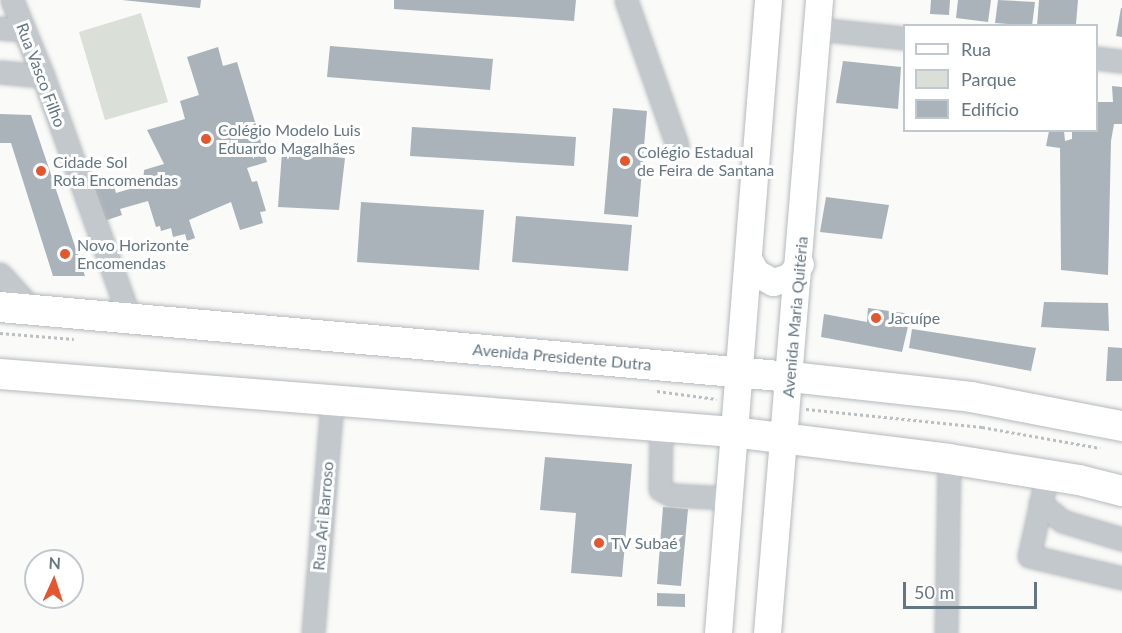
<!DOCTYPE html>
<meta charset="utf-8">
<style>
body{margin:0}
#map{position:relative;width:1122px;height:633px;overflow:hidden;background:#fafaf8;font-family:Lato,sans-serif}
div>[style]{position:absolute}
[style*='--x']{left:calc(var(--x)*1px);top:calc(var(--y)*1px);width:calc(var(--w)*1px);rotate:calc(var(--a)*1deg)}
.green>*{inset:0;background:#dadfd7}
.building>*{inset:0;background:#aab3b9}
.path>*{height:3px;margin-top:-1.5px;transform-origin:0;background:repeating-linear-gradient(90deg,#bbbfc2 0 3px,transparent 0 6px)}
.roads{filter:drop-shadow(0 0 2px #b5babe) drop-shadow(0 0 2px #b5babe)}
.minor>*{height:21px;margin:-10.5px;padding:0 10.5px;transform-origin:10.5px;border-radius:10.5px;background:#c3c8cc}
.major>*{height:27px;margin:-13.5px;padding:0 13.5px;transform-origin:13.5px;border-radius:13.5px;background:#fff}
.highway>*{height:30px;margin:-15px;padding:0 15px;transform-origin:15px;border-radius:15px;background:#fff}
.dots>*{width:16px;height:16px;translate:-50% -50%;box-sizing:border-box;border:3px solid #fff;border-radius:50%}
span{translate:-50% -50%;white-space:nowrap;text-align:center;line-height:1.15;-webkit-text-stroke:6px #fff;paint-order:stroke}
.street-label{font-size:16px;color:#657683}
.poi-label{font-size:16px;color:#657683}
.left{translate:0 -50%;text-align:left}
.legend{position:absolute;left:903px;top:24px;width:195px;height:108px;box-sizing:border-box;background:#fff;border:2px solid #c1c8cd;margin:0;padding:8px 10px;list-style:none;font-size:18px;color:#657683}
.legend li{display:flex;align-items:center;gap:12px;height:30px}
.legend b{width:30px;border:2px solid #c1c8cd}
.north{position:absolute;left:24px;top:549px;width:60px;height:60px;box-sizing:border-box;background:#fff;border:2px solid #c1c8cd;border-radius:50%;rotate:3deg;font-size:16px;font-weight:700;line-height:24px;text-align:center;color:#657683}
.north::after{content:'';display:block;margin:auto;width:21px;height:27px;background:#e4572e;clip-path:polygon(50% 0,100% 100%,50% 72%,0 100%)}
.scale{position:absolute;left:903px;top:582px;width:134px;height:27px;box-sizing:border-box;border:3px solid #657683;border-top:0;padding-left:8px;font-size:18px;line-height:21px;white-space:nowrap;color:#657683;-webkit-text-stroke:4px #fff;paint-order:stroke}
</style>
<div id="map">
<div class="green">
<div style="clip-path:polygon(141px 13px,168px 102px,105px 120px,79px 32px)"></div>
</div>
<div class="building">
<div style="clip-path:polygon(122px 0,201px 0,200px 8px)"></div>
<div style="clip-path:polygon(394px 0,576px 0,574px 21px,394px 9px)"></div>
<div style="clip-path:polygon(931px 0,950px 0,949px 15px,930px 14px)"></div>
<div style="clip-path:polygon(958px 0,991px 0,988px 22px,956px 18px)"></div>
<div style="clip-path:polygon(998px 0,1035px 2px,1032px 26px,995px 23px)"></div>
<div style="clip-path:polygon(1039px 0,1078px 0,1076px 24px,1037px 26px)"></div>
<div style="clip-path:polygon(1121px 8px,1122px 8px,1122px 37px,1116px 36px)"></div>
<div style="clip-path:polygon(330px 46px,493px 59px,490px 90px,327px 77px)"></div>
<div style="clip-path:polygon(218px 47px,223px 66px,237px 62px,267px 162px,247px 168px,252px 182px,257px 181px,266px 211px,260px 212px,263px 223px,240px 230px,231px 202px,189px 220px,195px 238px,187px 241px,185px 234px,173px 237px,171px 228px,161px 231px,160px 226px,156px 227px,148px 201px,120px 209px,122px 215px,104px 221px,94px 188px,113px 182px,116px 193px,143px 185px,144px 170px,164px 164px,147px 130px,185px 119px,180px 101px,199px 95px,187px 57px)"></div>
<div style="clip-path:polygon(843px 61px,901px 67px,898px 109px,836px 103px)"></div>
<div style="clip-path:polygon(1112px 86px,1122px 87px,1122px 124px,1114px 124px,1111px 141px,1108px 275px,1061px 270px,1060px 148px,1046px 146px,1049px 131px,1064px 131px,1065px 141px,1072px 139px,1072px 130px,1096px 130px,1096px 102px,1113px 102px)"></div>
<div style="clip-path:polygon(613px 108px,647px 111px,638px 217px,604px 214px)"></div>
<div style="clip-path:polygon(0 114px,31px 115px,85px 276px,53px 276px,11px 143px,0 143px)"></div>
<div style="clip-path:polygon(412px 127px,576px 137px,574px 166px,410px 156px)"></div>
<div style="clip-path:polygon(282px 152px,345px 158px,339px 210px,278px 207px)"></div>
<div style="clip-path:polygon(826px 197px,889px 205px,882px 239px,820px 232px)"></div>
<div style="clip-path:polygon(361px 202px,484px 210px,479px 270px,357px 262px)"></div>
<div style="clip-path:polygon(516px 216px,632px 225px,628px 271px,512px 262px)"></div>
<div style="clip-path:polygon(1044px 302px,1108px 303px,1109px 331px,1041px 327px)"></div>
<div style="clip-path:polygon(868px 308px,911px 314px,902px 352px,821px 337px,824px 314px,867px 322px)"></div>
<div style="clip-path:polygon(912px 329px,1036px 348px,1031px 371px,909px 348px)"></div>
<div style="clip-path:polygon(1108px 347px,1122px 348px,1122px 381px,1106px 381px)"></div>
<div style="clip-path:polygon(545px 457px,632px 464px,622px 577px,571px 573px,576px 513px,540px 510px)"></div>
<div style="clip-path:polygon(663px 507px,688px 509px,681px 586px,657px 584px)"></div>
<div style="clip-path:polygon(657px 593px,685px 594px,685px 607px,657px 606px)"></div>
</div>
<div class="path">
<div style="--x:0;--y:333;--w:74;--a:4.6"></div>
<div style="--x:657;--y:391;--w:60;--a:7.7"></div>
<div style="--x:806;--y:409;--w:177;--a:5.8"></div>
<div style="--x:982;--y:427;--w:120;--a:10.1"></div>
</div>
<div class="roads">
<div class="minor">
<div style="--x:12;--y:0;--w:82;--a:67.8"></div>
<div style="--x:43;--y:76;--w:258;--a:70.3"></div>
<div style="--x:626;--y:0;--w:154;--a:70.6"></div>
<div style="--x:0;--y:28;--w:23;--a:5"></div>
<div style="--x:817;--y:29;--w:87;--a:5.9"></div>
<div style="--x:1096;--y:58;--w:26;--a:7"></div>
<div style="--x:0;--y:72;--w:43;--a:5.3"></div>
<div style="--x:0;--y:274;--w:47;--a:47.6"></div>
<div style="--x:661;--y:426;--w:63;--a:90.9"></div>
<div style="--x:660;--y:489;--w:13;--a:29"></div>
<div style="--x:671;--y:495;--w:57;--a:3"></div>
<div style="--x:1047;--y:475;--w:83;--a:102.5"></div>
<div style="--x:1029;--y:556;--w:96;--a:13.3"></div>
<div style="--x:1040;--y:503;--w:28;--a:39"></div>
<div style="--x:1062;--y:521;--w:63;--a:16.7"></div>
<div style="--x:313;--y:633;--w:234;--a:-85.3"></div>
<div style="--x:946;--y:633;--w:174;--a:-89"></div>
</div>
<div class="major">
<div style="--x:748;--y:259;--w:16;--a:60"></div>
<div style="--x:756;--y:273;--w:19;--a:28"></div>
<div style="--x:773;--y:282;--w:17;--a:-17"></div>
<div style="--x:789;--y:277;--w:17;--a:-50"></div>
<div style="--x:718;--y:633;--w:635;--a:-85.48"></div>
<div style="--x:767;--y:633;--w:635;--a:-85.3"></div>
</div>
<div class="highway">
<div style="--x:0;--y:307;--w:794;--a:5.06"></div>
<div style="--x:791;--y:377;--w:181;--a:6.3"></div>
<div style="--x:971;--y:397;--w:154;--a:10.9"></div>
<div style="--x:0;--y:374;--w:735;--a:4.52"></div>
<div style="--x:733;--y:432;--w:218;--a:7.1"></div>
<div style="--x:949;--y:459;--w:132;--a:9.2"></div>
<div style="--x:1079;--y:480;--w:44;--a:14.3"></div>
</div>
</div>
<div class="dots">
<div style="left:206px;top:139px;background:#e4572e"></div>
<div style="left:625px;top:161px;background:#e4572e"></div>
<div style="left:41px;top:171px;background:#e4572e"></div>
<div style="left:65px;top:254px;background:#e4572e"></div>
<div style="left:876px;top:318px;background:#e4572e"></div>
<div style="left:599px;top:543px;background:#e4572e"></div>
</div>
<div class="street-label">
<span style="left:41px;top:75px;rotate:69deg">Rua Vasco Filho</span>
<span style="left:795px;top:317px;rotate:-85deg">Avenida Maria Quitéria</span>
<span style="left:562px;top:357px;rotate:5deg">Avenida Presidente Dutra</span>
<span style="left:323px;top:516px;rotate:-85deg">Rua Ari Barroso</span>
</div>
<div class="poi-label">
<span class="left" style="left:218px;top:139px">Colégio Modelo Luis<br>Eduardo Magalhães</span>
<span class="left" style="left:637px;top:161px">Colégio Estadual<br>de Feira de Santana</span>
<span class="left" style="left:53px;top:171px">Cidade Sol<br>Rota Encomendas</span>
<span class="left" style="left:77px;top:254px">Novo Horizonte<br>Encomendas</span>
<span class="left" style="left:888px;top:318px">Jacuípe</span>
<span class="left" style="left:611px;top:543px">TV Subaé</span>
</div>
<ul class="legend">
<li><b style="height:8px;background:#fff"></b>Rua</li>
<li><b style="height:16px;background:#dadfd7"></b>Parque</li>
<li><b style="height:16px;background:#aab3b9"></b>Edifício</li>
</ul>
<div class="north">N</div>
<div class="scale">50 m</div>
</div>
